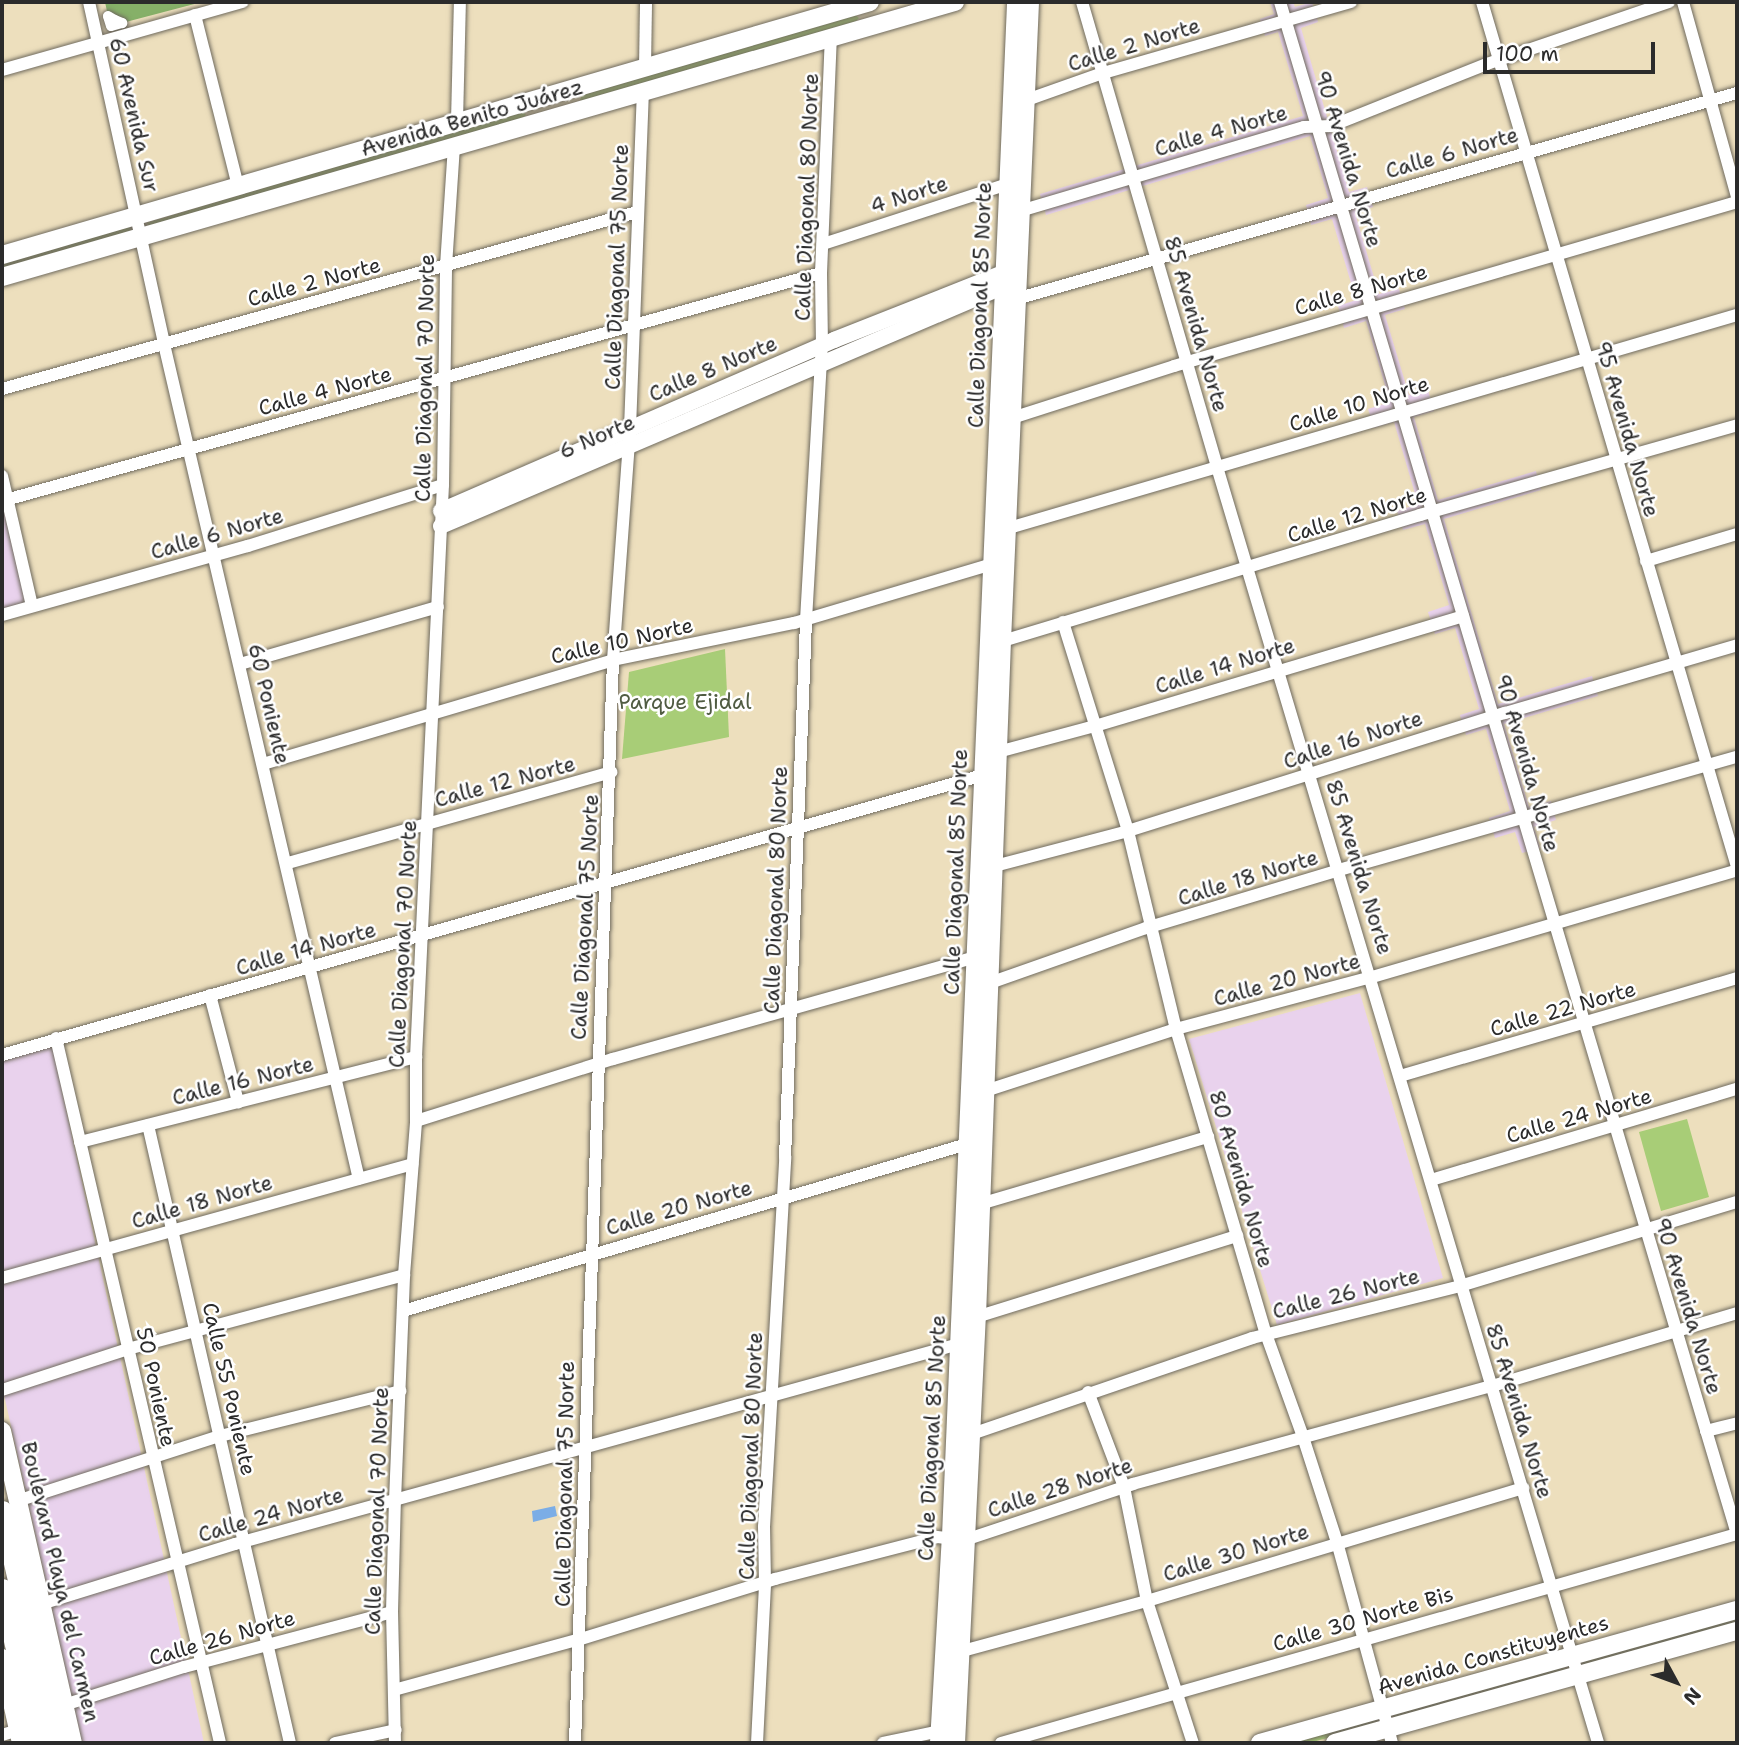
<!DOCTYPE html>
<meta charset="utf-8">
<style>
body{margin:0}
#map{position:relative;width:1739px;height:1745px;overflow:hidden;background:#eddfbd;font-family:"Shantell Sans",sans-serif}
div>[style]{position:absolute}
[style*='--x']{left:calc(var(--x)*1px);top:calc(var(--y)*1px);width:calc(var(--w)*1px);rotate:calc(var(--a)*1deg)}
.built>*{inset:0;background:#e9d2ed}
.green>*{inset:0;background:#a8cd77}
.forest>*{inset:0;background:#86b068}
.water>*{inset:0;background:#7bade6}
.roads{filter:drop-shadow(0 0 2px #6f6a5e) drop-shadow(0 0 2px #6f6a5e)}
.pedestrian>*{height:10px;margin:-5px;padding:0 5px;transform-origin:5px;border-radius:5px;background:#fff}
.minor>*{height:12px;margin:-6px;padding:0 6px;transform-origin:6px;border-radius:6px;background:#fff}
.tertiary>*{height:16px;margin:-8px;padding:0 8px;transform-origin:8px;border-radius:8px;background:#fff}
.secondary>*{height:18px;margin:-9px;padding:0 9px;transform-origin:9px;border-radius:9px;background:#fff}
.trunk>*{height:21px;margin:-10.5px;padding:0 10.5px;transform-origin:10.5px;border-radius:10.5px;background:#fff}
span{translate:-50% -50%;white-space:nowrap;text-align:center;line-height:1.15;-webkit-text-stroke:5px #fff;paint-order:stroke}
.street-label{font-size:21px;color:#2b2b2b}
.park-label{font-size:21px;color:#505c42}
.frame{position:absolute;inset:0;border:4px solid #2b2b2b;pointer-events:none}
.north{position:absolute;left:1641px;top:1647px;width:70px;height:70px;-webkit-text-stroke:5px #fff;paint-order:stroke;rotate:131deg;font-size:19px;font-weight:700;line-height:28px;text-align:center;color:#2b2b2b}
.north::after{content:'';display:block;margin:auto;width:24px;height:32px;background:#2b2b2b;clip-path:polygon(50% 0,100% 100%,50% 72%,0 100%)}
.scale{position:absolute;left:1483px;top:42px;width:172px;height:32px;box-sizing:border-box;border:4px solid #2b2b2b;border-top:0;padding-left:9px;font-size:21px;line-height:24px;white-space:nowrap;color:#2b2b2b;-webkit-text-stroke:5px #fff;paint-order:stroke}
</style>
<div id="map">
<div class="built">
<div style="clip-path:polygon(1270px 2px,1293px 2px,1295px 7px,1312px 2px,1318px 22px,1301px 28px,1349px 192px,1367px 187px,1373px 207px,1355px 213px,1379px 294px,1399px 289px,1405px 309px,1385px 315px,1409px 395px,1428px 390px,1434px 411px,1414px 417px,1438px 500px,1536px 471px,1541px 490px,1444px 519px,1498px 704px,1592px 676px,1598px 696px,1504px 724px,1529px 807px,1551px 801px,1556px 820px,1534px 827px,1540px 848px,1522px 853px,1515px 832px,1495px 838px,1489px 818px,1510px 811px,1486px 729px,1466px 735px,1460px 715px,1479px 709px,1455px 628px,1435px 634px,1428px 612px,1449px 605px,1425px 524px,1403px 530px,1397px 511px,1418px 504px,1394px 422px,1374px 428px,1368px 409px,1390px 402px,1366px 321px,1344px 328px,1338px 306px,1356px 300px,1332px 219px,1311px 225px,1306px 205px,1328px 198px,1310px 136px,1046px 215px,1040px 194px,1303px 116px,1278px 32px,1265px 36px,1260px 19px,1274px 14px)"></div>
<div style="clip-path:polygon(2px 493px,28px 604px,2px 612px)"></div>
<div style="clip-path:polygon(1360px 993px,1443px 1278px,1277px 1325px,1189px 1039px)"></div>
<div style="clip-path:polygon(51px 1040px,204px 1743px,82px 1743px,2px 1386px,2px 1055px)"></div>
</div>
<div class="green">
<div style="clip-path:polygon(854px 14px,859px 18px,855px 22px,585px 102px,580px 100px,582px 95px)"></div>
<div style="clip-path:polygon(522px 110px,526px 115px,521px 119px,150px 228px,147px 223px)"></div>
<div style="clip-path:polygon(129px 226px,132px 234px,2px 271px,2px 263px)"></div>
<div style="clip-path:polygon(725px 649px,729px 737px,622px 759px,629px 672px)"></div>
<div style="clip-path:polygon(1687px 1119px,1709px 1197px,1661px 1211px,1639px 1132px)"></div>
<div style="clip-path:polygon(1737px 1617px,1737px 1624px,1586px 1667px,1581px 1664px,1587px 1660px)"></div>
<div style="clip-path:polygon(1561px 1667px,1566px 1669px,1563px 1673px,1395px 1720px,1392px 1718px,1395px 1714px)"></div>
<div style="clip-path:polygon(1376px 1718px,1377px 1724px,1309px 1743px,1286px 1743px)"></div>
</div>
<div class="forest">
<div style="clip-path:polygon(105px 2px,202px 2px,122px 23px,108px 16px)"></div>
</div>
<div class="water">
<div style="clip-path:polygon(555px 1506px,557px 1516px,533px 1522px,532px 1511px)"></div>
</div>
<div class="roads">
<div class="pedestrian">
<div style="--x:108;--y:16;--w:8;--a:30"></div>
<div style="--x:115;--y:20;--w:8;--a:23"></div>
<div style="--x:122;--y:23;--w:11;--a:165"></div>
<div style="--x:111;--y:26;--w:10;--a:-107"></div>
</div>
<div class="minor">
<div style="--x:89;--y:2;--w:350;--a:77.6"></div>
<div style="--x:164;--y:344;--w:857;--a:76.86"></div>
<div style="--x:1082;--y:2;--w:484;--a:73.8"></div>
<div style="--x:1217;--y:467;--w:1332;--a:73.37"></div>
<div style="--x:1280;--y:2;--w:1599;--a:73.39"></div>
<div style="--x:1482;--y:2;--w:902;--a:73.57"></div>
<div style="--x:1683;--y:2;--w:202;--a:74.5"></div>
<div style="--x:195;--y:15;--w:176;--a:75.9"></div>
<div style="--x:645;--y:68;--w:66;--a:-89.1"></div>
<div style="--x:2;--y:70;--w:250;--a:-15.8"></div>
<div style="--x:1021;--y:102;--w:87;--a:-19.5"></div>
<div style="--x:1103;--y:73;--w:258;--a:-16"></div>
<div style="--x:457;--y:121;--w:119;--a:-88.6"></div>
<div style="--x:1020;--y:211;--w:296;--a:-16.5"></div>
<div style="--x:1304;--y:127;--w:27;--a:-2"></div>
<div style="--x:1331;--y:126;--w:168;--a:-21.7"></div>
<div style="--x:1487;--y:64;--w:192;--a:-18.8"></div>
<div style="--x:823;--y:244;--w:194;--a:-18"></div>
<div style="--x:1016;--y:299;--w:750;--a:-15.95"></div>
<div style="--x:2;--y:389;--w:659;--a:-15.58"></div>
<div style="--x:1006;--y:420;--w:176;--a:-17.8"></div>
<div style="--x:1174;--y:366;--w:586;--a:-16.24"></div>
<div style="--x:2;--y:476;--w:133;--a:77"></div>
<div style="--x:2;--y:501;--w:850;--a:-15.56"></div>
<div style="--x:1002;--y:530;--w:766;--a:-16.31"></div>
<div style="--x:1646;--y:561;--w:95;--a:-16.5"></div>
<div style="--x:2;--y:615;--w:255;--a:-15.7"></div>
<div style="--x:248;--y:546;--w:204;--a:-17.4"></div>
<div style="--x:1063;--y:622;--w:219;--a:72.7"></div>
<div style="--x:1128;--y:831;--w:204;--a:76.4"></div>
<div style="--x:1176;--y:1029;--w:318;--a:73.6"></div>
<div style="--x:1266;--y:1334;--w:109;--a:70.2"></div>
<div style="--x:1303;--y:1437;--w:110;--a:72.1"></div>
<div style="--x:1337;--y:1542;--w:208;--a:74.7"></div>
<div style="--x:996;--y:643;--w:443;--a:-16.8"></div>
<div style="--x:1420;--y:515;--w:330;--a:-15.8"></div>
<div style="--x:240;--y:664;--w:206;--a:-16.1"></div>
<div style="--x:998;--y:752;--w:100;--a:-15"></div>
<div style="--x:1095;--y:726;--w:384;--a:-16.6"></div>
<div style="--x:263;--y:764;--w:365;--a:-16.5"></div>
<div style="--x:613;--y:660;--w:185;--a:-11.6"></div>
<div style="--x:794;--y:623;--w:207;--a:-16.6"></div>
<div style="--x:288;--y:863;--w:336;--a:-15.7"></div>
<div style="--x:987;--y:868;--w:146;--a:-14.7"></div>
<div style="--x:1128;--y:831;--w:395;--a:-17.4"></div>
<div style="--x:1505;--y:713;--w:242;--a:-16.3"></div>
<div style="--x:984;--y:985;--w:172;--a:-19.4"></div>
<div style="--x:1146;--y:928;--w:202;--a:-16.7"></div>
<div style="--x:1339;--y:870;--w:414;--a:-15.9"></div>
<div style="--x:210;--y:995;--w:111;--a:75.3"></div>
<div style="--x:56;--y:1038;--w:724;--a:76.9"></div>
<div style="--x:2;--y:1055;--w:1020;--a:-15.93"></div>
<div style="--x:1400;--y:1076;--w:351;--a:-16.2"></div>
<div style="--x:979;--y:1093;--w:207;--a:-18"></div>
<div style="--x:1176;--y:1029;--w:203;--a:-14.9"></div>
<div style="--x:1372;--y:977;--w:380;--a:-16.3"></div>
<div style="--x:416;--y:1121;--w:207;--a:-17.5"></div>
<div style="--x:613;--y:1059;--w:376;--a:-15.7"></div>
<div style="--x:148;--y:1125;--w:634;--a:77.06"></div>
<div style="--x:80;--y:1142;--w:347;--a:-14.2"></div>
<div style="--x:1431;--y:1180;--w:319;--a:-16.6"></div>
<div style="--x:980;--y:1204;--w:238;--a:-16.4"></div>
<div style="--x:2;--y:1278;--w:426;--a:-15.5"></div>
<div style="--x:403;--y:1311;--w:588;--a:-16.49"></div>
<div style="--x:970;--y:1319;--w:280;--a:-17.3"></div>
<div style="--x:2;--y:1390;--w:133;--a:-18"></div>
<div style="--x:128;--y:1349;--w:286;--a:-15"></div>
<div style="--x:1088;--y:1392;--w:102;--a:69.2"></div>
<div style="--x:1124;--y:1487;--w:116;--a:78.6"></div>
<div style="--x:1147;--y:1601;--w:149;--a:72.1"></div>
<div style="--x:1706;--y:1431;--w:32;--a:-14"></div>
<div style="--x:969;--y:1435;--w:299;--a:-18.9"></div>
<div style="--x:1252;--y:1338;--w:214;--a:-14"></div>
<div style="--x:1460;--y:1286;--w:289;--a:-16.9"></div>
<div style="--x:17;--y:1501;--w:213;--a:-17.8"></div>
<div style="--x:220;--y:1436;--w:186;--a:-14"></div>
<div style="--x:41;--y:1604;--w:203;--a:-17.2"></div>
<div style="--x:235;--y:1544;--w:751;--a:-15.44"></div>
<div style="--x:959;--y:1652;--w:195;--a:-15.2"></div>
<div style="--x:1147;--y:1601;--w:393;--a:-16.7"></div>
<div style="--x:394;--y:1690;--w:194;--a:-15.3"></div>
<div style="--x:581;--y:1639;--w:203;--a:-17.2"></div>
<div style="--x:775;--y:1579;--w:167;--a:-14.5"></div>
<div style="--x:937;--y:1537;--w:28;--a:6"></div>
<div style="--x:965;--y:1540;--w:177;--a:-18.4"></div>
<div style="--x:1133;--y:1484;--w:372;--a:-15.3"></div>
<div style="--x:1492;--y:1386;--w:256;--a:-16.6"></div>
<div style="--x:64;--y:1705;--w:126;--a:-17.6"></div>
<div style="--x:184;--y:1667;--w:215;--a:-14.8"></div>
<div style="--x:2;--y:1735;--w:17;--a:-17"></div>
<div style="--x:335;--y:1743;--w:62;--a:-12"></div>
<div style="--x:395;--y:1743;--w:131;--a:-91.3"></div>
<div style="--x:392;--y:1612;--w:111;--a:-88.5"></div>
<div style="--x:395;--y:1501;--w:226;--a:-87.7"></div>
<div style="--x:404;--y:1275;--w:154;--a:-85.5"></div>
<div style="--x:416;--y:1121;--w:64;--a:-90"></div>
<div style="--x:416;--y:1057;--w:573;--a:-87.3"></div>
<div style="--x:443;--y:485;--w:219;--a:-89.2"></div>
<div style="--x:446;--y:266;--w:119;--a:-86.2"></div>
<div style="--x:575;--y:1743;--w:1084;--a:-87.99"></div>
<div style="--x:613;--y:660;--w:233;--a:-85.8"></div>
<div style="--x:630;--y:428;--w:335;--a:-87.8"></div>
<div style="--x:757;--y:1743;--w:160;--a:-87.1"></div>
<div style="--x:765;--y:1583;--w:56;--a:-91"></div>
<div style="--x:764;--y:1527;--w:370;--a:-86.7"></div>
<div style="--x:785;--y:1158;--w:538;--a:-87.76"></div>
<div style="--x:806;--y:620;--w:274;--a:-86.7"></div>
<div style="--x:822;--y:346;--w:73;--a:-90.8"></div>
<div style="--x:821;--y:273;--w:236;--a:-87.6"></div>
<div style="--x:883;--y:1743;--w:58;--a:-11.9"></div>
<div style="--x:1001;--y:1743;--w:765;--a:-15.85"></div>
</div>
<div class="tertiary">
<div style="--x:441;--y:511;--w:429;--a:-23.5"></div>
<div style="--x:834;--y:340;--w:182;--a:-21.6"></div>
<div style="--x:441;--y:526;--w:610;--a:-23.08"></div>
</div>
<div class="secondary">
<div style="--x:2;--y:255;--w:904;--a:-16.25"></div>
<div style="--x:2;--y:277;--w:992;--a:-16.1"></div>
<div style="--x:2;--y:1431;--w:320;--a:77.2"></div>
<div style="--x:2;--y:1658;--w:87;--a:77.4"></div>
<div style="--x:939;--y:1743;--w:207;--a:-86.7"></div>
<div style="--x:951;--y:1536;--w:1535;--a:-87.57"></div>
<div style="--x:956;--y:1743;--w:428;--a:-87.2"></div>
<div style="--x:977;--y:1316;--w:675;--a:-87.88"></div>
<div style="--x:1002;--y:641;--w:640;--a:-87.49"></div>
<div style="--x:1260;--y:1743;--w:495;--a:-15.6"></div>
<div style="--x:1335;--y:1743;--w:417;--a:-15.6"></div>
</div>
<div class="trunk">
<div style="--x:2;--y:1511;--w:238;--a:76.9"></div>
<div style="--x:2;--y:1589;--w:158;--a:76.8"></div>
</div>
</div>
<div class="street-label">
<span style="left:1134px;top:45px;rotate:-17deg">Calle 2 Norte</span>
<span style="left:134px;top:115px;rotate:77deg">60 Avenida Sur</span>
<span style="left:472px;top:118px;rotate:-16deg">Avenida Benito Juárez</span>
<span style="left:1221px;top:131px;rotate:-16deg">Calle 4 Norte</span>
<span style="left:1452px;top:153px;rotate:-16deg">Calle 6 Norte</span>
<span style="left:1348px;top:159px;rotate:73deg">90 Avenida Norte</span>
<span style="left:909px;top:195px;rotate:-18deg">4 Norte</span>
<span style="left:807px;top:197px;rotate:-88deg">Calle Diagonal 80 Norte</span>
<span style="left:617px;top:267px;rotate:-88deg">Calle Diagonal 75 Norte</span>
<span style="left:314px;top:282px;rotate:-15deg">Calle 2 Norte</span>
<span style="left:1361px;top:290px;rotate:-16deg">Calle 8 Norte</span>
<span style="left:980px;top:305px;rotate:-88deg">Calle Diagonal 85 Norte</span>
<span style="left:1196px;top:324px;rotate:74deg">85 Avenida Norte</span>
<span style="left:713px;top:369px;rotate:-23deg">Calle 8 Norte</span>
<span style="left:425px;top:378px;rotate:-89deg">Calle Diagonal 70 Norte</span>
<span style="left:325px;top:391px;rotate:-15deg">Calle 4 Norte</span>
<span style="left:1359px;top:404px;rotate:-17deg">Calle 10 Norte</span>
<span style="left:1627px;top:429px;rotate:74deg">95 Avenida Norte</span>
<span style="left:597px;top:437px;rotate:-23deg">6 Norte</span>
<span style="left:1357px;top:515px;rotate:-17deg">Calle 12 Norte</span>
<span style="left:217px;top:534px;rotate:-16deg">Calle 6 Norte</span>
<span style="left:622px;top:641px;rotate:-13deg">Calle 10 Norte</span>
<span style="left:1225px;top:666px;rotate:-17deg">Calle 14 Norte</span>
<span style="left:269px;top:704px;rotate:77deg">60 Poniente</span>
<span style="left:1353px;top:740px;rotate:-18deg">Calle 16 Norte</span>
<span style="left:1527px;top:763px;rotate:74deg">90 Avenida Norte</span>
<span style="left:505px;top:782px;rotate:-15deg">Calle 12 Norte</span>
<span style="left:1359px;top:867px;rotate:73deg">85 Avenida Norte</span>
<span style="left:956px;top:872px;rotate:-88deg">Calle Diagonal 85 Norte</span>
<span style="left:1248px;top:878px;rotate:-17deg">Calle 18 Norte</span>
<span style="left:776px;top:890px;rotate:-88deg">Calle Diagonal 80 Norte</span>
<span style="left:585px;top:917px;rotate:-87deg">Calle Diagonal 75 Norte</span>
<span style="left:403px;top:944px;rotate:-87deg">Calle Diagonal 70 Norte</span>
<span style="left:306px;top:949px;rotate:-16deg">Calle 14 Norte</span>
<span style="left:1287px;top:980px;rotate:-15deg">Calle 20 Norte</span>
<span style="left:1563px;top:1009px;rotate:-16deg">Calle 22 Norte</span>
<span style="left:243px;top:1081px;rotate:-14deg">Calle 16 Norte</span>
<span style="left:1579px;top:1116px;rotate:-16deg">Calle 24 Norte</span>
<span style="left:1241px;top:1179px;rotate:74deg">80 Avenida Norte</span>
<span style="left:202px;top:1202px;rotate:-16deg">Calle 18 Norte</span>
<span style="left:679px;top:1208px;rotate:-16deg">Calle 20 Norte</span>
<span style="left:1346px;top:1294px;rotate:-14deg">Calle 26 Norte</span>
<span style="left:1688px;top:1306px;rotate:73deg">90 Avenida Norte</span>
<span style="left:156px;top:1387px;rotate:78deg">50 Poniente</span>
<span style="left:229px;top:1389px;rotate:77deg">Calle 55 Poniente</span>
<span style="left:1519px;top:1411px;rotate:73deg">85 Avenida Norte</span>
<span style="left:932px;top:1438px;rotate:-87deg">Calle Diagonal 85 Norte</span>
<span style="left:751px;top:1456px;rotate:-88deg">Calle Diagonal 80 Norte</span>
<span style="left:565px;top:1484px;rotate:-89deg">Calle Diagonal 75 Norte</span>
<span style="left:1060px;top:1488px;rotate:-18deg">Calle 28 Norte</span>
<span style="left:377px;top:1511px;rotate:-88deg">Calle Diagonal 70 Norte</span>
<span style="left:271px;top:1515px;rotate:-16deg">Calle 24 Norte</span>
<span style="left:1236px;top:1553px;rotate:-17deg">Calle 30 Norte</span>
<span style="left:60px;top:1582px;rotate:77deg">Boulevard Playa del Carmen</span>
<span style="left:1363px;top:1619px;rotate:-16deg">Calle 30 Norte Bis</span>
<span style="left:222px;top:1638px;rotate:-16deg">Calle 26 Norte</span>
<span style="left:1493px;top:1655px;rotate:-16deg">Avenida Constituyentes</span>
</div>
<div class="park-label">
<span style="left:685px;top:702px">Parque Ejidal</span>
</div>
<div class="frame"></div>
<div class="north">N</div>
<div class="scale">100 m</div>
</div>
